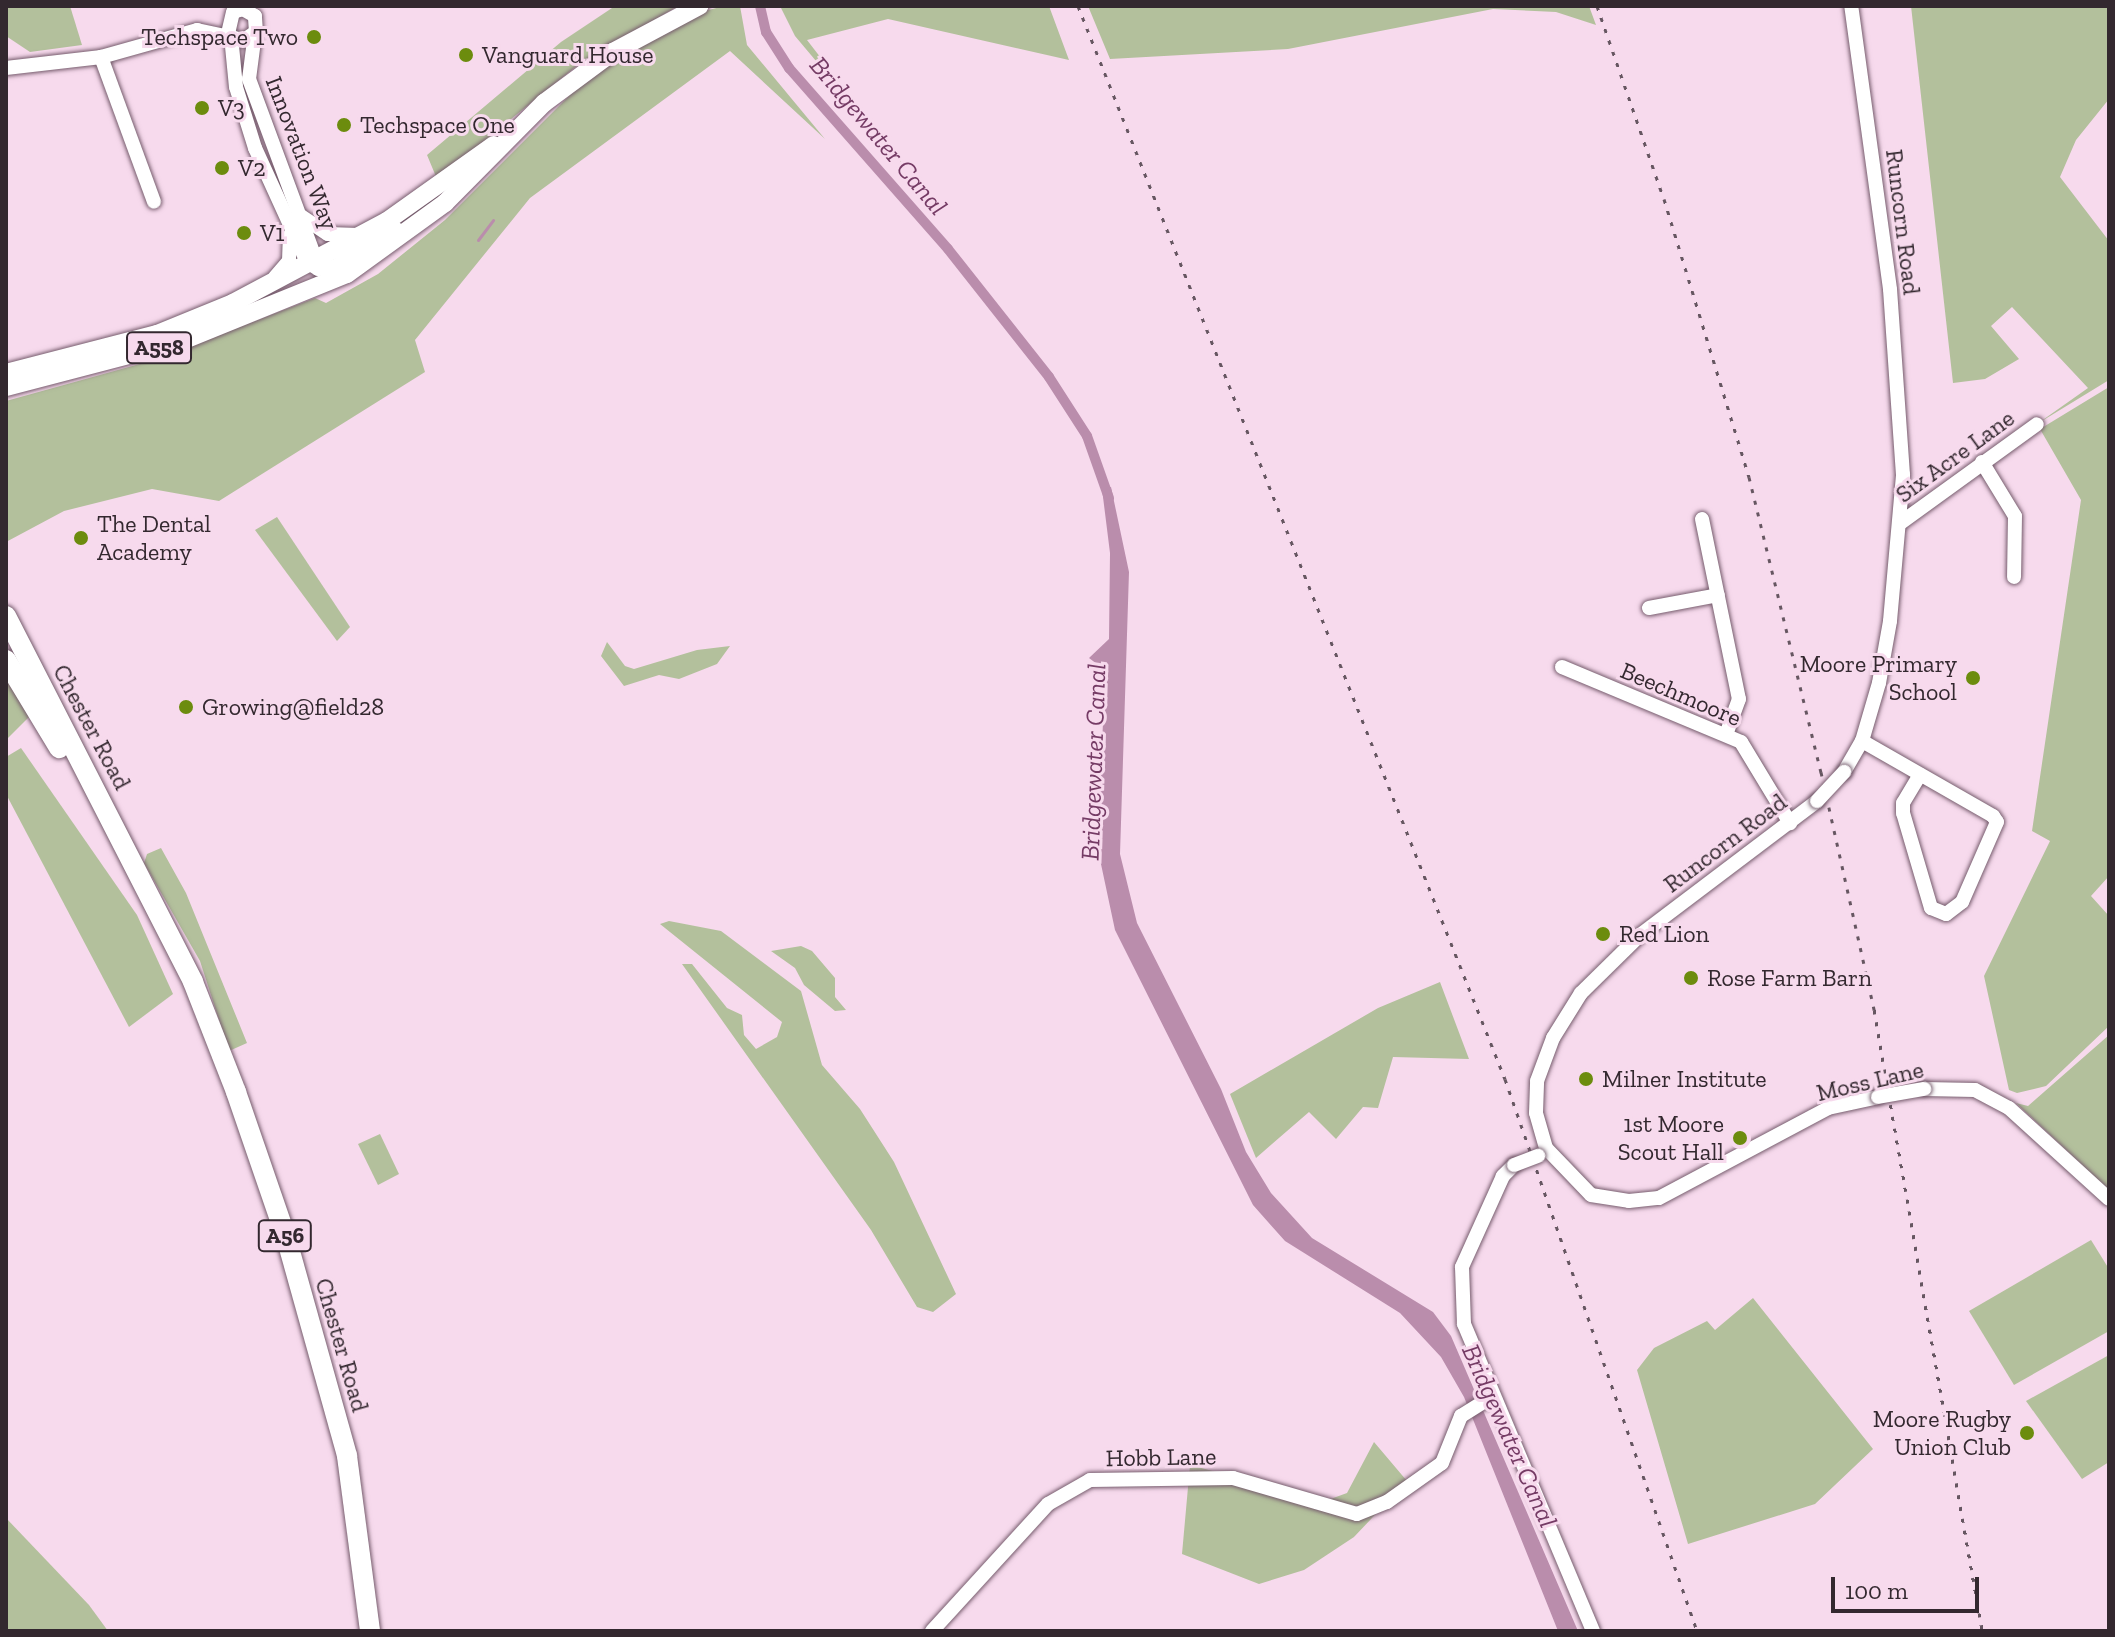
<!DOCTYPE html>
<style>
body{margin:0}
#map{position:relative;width:2115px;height:1637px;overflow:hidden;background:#f7daed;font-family:"Zilla Slab",serif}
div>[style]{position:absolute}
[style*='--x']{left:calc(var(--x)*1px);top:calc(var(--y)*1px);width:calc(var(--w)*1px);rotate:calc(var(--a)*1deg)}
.green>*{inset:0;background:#b3c09c}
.water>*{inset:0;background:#ba8dac}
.stream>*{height:3px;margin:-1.5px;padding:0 1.5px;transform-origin:1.5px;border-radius:1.5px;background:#ba8dac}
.canal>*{height:10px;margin:-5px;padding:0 5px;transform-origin:5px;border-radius:5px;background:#ba8dac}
.roads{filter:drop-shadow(0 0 2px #765c6d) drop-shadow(0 0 2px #765c6d)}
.minor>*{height:14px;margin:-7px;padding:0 7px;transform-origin:7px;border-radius:7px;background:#fff}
.major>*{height:18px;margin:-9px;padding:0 9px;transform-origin:9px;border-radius:9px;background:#fff}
.highway>*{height:20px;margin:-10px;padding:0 10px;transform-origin:10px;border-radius:10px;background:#fff}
.rail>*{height:3px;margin-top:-1.5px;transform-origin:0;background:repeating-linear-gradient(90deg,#665661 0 4px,transparent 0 12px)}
.bridges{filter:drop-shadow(0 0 2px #765c6d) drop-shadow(0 0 2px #765c6d)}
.minor-bridge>*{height:14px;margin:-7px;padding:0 7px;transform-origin:7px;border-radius:7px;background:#fff}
.dots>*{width:22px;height:22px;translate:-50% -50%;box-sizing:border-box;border:4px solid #f7daed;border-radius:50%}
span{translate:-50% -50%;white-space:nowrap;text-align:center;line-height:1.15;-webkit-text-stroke:6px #f7daed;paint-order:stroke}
.shield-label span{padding:2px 6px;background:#f7daed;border:2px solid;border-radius:6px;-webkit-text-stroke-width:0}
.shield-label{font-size:22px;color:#33282f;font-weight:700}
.poi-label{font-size:24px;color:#33282f}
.right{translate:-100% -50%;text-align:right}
.left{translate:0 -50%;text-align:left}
.street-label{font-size:24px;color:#33282f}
.water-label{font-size:26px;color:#753b65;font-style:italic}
.frame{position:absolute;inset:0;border:8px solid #33282f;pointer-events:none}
.scale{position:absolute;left:1831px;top:1577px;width:148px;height:36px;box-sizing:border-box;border:4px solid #33282f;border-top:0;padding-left:10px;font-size:24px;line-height:28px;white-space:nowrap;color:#33282f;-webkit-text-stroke:6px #f7daed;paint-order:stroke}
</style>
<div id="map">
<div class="green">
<div style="clip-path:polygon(6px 6px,70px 6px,82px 45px,30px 52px,6px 36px)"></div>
<div style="clip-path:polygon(615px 6px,678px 6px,579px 64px,437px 179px,427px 155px,561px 42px)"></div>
<div style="clip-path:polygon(724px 6px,740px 6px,747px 45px,825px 139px,730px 51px,530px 198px,415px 340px,425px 372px,219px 501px,152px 489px,64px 511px,6px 542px,6px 401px,154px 360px,315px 298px,326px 303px,378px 274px,445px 220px,613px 52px,670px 20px)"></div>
<div style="clip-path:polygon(780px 6px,1049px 6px,1069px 60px,888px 19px,807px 40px,906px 168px,795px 36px)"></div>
<div style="clip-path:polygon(1088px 6px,1589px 6px,1596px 25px,1556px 12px,1493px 9px,1288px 49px,1110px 59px)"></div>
<div style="clip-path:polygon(1911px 6px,2109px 6px,2109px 99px,2076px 140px,2060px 177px,2109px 241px,2109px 380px,2037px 424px,2088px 388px,2012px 307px,1991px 326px,2019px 359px,1985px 379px,1953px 383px)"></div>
<div style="clip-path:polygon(2109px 387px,2109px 876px,2091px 896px,2109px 916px,2109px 1026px,2046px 1086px,2017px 1093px,2009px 1090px,1984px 976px,2050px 841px,2032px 831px,2081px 500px,2040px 429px)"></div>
<div style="clip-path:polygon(277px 517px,350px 627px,337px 641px,255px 530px)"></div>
<div style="clip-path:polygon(607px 642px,625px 666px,634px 669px,697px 650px,730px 646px,717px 664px,679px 679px,659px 675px,624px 686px,601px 656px)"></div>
<div style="clip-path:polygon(6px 672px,30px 716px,6px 740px)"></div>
<div style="clip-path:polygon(21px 748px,137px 915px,173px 994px,129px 1027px,6px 794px,6px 757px)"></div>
<div style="clip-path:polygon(161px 848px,186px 893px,247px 1043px,229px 1051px,200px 961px,144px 863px,147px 854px)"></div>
<div style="clip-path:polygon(669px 921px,721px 931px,801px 991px,822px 1065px,860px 1109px,894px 1162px,956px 1294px,933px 1312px,917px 1307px,871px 1230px,682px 964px,692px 964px,727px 1008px,742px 1015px,744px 1035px,756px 1049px,777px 1037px,782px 1022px,660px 924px)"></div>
<div style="clip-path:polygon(801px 946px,812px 951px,835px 978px,835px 997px,846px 1010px,835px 1011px,804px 985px,795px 968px,771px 951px)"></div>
<div style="clip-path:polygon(1440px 982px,1469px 1059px,1393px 1057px,1378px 1108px,1363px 1107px,1336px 1139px,1309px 1112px,1256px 1158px,1230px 1094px,1378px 1008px)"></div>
<div style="clip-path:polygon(2109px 1035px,2109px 1190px,2016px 1103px,2028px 1106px)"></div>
<div style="clip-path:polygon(380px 1134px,399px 1174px,378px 1185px,358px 1144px)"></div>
<div style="clip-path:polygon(2091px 1240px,2109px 1269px,2109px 1331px,2014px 1385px,1969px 1311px)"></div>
<div style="clip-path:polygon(1753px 1298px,1873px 1449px,1815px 1504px,1688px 1544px,1637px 1370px,1654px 1348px,1707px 1321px,1715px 1330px)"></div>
<div style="clip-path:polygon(2109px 1355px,2109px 1462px,2082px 1479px,2026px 1401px)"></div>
<div style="clip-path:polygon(1374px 1442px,1407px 1481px,1354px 1537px,1304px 1570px,1259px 1584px,1182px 1554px,1190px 1465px,1325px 1501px,1347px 1493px)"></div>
<div style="clip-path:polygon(6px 1518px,89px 1605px,108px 1631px,6px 1631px)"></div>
</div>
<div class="water">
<div style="clip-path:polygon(1111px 487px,1129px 572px,1120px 854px,1137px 923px,1221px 1089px,1246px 1152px,1271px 1193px,1312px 1238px,1433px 1312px,1451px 1336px,1578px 1631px,1558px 1631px,1464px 1397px,1441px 1357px,1400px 1313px,1285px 1241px,1253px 1205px,1115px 930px,1098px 850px,1105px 670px,1089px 658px,1109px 639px,1110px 553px,1102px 489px)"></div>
</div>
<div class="stream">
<div style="--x:478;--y:240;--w:25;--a:-53"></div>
</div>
<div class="canal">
<div style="--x:760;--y:6;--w:27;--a:77"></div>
<div style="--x:766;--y:32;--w:43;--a:57.4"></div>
<div style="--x:789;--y:68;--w:241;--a:48.7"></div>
<div style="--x:948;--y:249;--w:163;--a:51.7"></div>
<div style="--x:1049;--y:377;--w:70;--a:57.2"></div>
<div style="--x:1087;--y:436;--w:66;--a:70.5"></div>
</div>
<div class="roads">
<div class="minor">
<div style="--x:255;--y:33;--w:46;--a:97.4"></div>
<div style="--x:249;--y:79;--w:199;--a:69.7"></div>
<div style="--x:231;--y:36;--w:51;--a:84.4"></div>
<div style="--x:236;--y:87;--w:64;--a:72.7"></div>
<div style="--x:255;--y:148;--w:125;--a:65.5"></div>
<div style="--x:307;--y:262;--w:13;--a:32"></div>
<div style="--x:318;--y:269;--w:16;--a:-7"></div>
<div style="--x:334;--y:267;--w:73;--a:-31.5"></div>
<div style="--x:101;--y:57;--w:154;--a:69.9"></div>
<div style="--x:6;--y:68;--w:96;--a:-6.6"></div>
<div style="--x:101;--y:57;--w:100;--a:-15.7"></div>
<div style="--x:197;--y:30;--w:48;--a:12"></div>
<div style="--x:244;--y:40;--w:14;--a:-34"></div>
<div style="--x:256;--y:32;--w:16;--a:-94"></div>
<div style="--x:255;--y:16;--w:14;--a:-150"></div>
<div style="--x:243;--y:9;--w:10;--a:163"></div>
<div style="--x:233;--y:12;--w:22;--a:103"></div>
<div style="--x:301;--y:216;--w:32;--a:34"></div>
<div style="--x:328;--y:234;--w:30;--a:2"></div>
<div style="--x:275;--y:277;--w:21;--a:-49"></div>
<div style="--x:289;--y:261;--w:26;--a:-88"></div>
<div style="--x:1982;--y:462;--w:63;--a:58.6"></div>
<div style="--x:2015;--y:516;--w:61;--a:90.9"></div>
<div style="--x:1702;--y:519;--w:184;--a:78.4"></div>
<div style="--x:1739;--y:699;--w:38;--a:110"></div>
<div style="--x:1899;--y:524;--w:170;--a:-35.9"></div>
<div style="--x:1649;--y:608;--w:70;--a:-10.7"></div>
<div style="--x:1562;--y:667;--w:194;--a:22.7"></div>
<div style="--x:1741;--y:742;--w:95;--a:58.8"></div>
<div style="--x:1862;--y:741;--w:151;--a:29.8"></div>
<div style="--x:1993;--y:816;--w:7;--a:56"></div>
<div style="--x:1997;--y:822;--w:87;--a:113.6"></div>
<div style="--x:1962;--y:902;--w:20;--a:143"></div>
<div style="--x:1946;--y:914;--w:16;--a:-158"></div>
<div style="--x:1931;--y:908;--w:99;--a:-106.4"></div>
<div style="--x:1903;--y:813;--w:10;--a:-90"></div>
<div style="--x:1903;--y:803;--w:33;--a:-59"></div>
<div style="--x:1844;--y:772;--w:36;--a:-60"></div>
<div style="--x:1862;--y:741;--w:60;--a:-73.7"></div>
<div style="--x:1879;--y:683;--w:63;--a:-79.9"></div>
<div style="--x:1890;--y:621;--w:147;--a:-84.9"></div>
<div style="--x:1903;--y:475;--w:186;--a:-94"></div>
<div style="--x:1890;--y:289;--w:286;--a:-97.8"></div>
<div style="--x:1924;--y:1089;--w:51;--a:1.1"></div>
<div style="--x:1975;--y:1090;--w:38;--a:28"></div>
<div style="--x:2009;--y:1108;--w:135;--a:42.3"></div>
<div style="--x:1546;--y:1148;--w:36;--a:-106"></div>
<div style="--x:1536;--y:1113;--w:32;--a:-88"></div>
<div style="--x:1537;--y:1081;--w:46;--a:-69.6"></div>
<div style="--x:1553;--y:1038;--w:53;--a:-58.1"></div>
<div style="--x:1581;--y:993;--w:83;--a:-44.5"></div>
<div style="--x:1640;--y:935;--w:222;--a:-37.1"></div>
<div style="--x:1546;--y:1148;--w:65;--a:46.2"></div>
<div style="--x:1591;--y:1195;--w:38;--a:9"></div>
<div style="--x:1629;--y:1201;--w:30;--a:-6"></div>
<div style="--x:1659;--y:1198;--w:191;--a:-28"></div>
<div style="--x:1828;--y:1108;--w:51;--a:-12.4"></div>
<div style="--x:1514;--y:1165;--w:16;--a:135"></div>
<div style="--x:1503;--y:1176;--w:100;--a:114.3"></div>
<div style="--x:1462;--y:1267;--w:57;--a:88"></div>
<div style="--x:1464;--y:1324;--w:333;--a:67.2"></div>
<div style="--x:932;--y:1631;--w:172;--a:-47.6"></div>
<div style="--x:1048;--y:1504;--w:48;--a:-29.7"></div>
<div style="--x:1090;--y:1480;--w:143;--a:-0.8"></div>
<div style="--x:1233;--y:1478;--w:129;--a:16.2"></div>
<div style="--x:1357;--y:1514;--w:32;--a:-22"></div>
<div style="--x:1387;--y:1502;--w:67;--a:-35.3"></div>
<div style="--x:1442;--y:1463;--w:51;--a:-68"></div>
<div style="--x:1461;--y:1416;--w:38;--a:-32"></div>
</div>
<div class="major">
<div style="--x:6;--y:373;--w:156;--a:-14.5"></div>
<div style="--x:157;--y:334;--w:82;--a:-22.2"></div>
<div style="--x:233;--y:303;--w:174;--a:-28"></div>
<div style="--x:387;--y:221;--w:131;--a:-35.4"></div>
<div style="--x:6;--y:387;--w:182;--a:-14.6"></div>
<div style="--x:182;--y:341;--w:178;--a:-22.1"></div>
<div style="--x:347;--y:274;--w:121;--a:-35.9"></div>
<div style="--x:445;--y:203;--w:141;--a:-45.3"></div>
<div style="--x:544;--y:103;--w:86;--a:-36.5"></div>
<div style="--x:613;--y:52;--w:98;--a:-28.1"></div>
</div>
<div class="highway">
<div style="--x:6;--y:616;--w:411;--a:62.9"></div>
<div style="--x:193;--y:982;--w:118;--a:68.6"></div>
<div style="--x:236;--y:1092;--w:153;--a:71"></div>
<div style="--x:286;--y:1237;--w:227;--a:74.4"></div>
<div style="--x:347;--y:1456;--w:177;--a:82.5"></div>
<div style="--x:6;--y:660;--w:103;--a:58.9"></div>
</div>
</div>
<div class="rail">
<div style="--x:1078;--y:6;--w:1155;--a:68.3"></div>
<div style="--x:1505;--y:1079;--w:584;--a:70.82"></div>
<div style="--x:1597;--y:6;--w:204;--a:70.9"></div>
<div style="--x:1664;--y:199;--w:291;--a:73"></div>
<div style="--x:1749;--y:477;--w:304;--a:76.3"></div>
<div style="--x:1821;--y:772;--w:244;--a:77.4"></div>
<div style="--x:1874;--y:1010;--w:630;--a:80.13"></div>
</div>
<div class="bridges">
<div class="minor-bridge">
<div style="--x:1817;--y:801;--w:40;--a:-47"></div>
<div style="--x:1878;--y:1097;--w:47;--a:-9.9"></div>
<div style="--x:1514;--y:1165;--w:26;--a:-21"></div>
</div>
</div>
<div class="dots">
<div style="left:314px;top:37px;background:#6c8c0e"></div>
<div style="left:466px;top:55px;background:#6c8c0e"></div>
<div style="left:202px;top:108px;background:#6c8c0e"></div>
<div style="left:344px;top:125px;background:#6c8c0e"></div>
<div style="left:222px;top:168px;background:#6c8c0e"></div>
<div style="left:244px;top:233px;background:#6c8c0e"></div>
<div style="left:81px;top:538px;background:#6c8c0e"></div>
<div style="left:1973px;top:678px;background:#6c8c0e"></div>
<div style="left:186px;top:707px;background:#6c8c0e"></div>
<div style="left:1603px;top:934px;background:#6c8c0e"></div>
<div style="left:1691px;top:978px;background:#6c8c0e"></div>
<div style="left:1586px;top:1079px;background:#6c8c0e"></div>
<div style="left:1740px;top:1138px;background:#6c8c0e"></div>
<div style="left:2027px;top:1433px;background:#6c8c0e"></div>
</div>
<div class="shield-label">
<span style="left:159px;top:348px">A558</span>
<span style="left:285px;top:1236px">A56</span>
</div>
<div class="poi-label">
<span class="right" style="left:298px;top:37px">Techspace Two</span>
<span class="left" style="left:482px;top:55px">Vanguard House</span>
<span class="left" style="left:218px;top:108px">V3</span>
<span class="left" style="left:360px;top:125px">Techspace One</span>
<span class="left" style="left:238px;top:168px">V2</span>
<span class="left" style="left:260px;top:233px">V1</span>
<span class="left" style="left:97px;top:538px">The Dental<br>Academy</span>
<span class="right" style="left:1957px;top:678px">Moore Primary<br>School</span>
<span class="left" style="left:202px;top:707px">Growing@field28</span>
<span class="left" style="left:1619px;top:934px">Red Lion</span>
<span class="left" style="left:1707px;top:978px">Rose Farm Barn</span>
<span class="left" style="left:1602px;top:1079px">Milner Institute</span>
<span class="right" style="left:1724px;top:1138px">1st Moore<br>Scout Hall</span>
<span class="right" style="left:2011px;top:1433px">Moore Rugby<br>Union Club</span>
</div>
<div class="street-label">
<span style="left:302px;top:153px;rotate:69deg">Innovation Way</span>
<span style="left:1903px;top:222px;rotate:83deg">Runcorn Road</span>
<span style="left:1955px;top:456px;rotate:-36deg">Six Acre Lane</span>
<span style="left:1681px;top:694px;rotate:23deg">Beechmoore</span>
<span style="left:92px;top:727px;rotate:62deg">Chester Road</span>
<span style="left:1725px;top:843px;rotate:-37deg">Runcorn Road</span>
<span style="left:1870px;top:1081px;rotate:-13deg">Moss Lane</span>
<span style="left:342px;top:1345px;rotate:74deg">Chester Road</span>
<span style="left:1161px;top:1457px;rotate:-1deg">Hobb Lane</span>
</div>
<div class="water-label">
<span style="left:878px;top:136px;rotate:50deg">Bridgewater Canal</span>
<span style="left:1094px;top:762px;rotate:-88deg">Bridgewater Canal</span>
<span style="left:1509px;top:1436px;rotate:66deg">Bridgewater Canal</span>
</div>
<div class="frame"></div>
<div class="scale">100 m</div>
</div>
